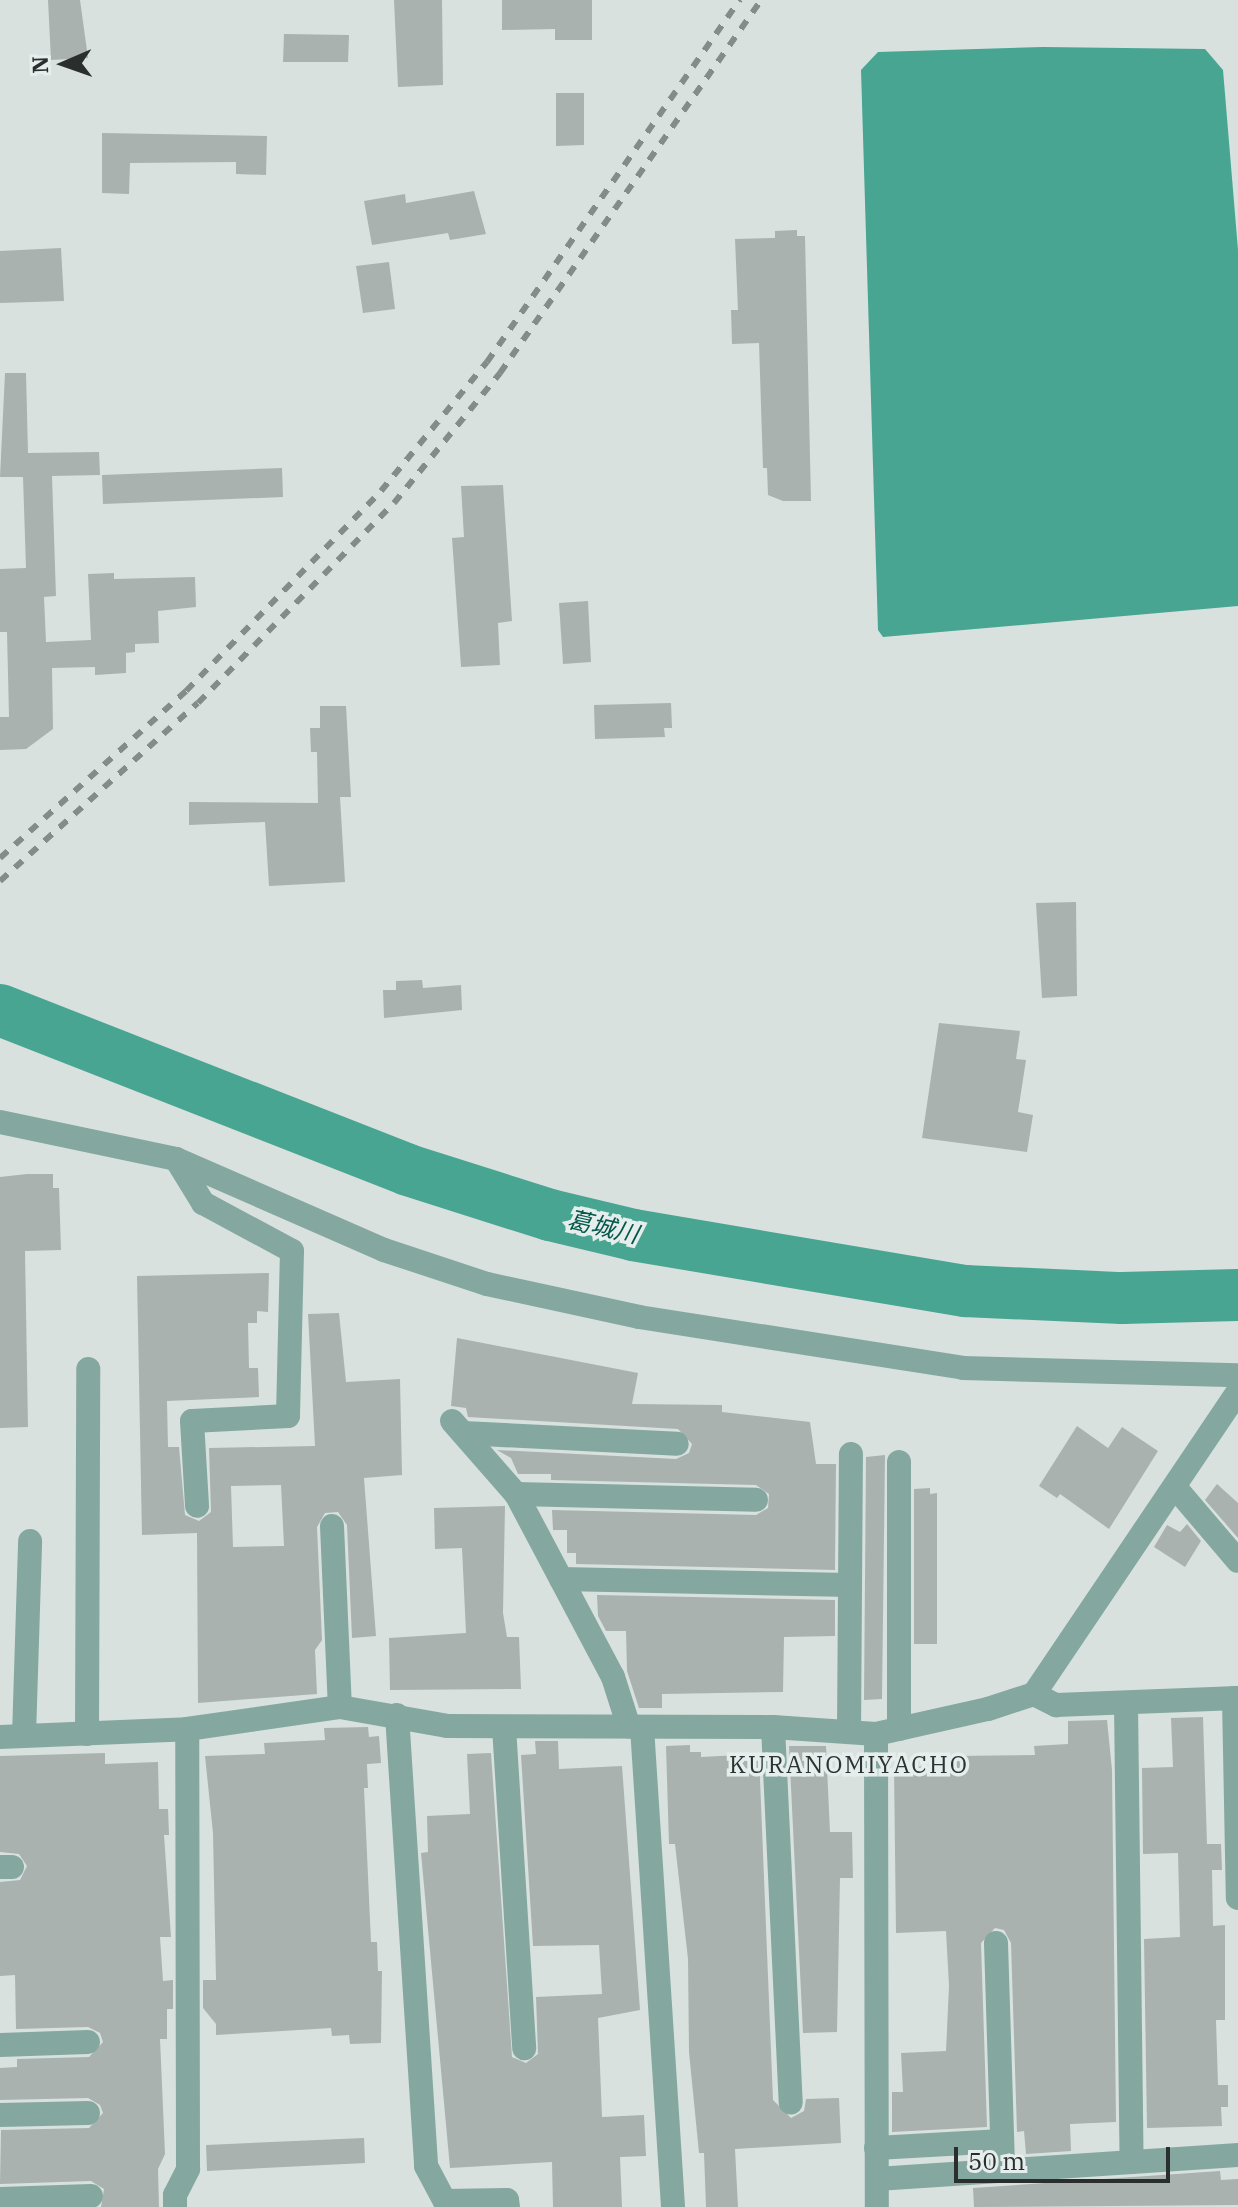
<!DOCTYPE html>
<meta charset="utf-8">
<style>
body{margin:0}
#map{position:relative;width:1238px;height:2207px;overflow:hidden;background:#d8e1de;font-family:"IBM Plex Serif","Noto Sans JP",serif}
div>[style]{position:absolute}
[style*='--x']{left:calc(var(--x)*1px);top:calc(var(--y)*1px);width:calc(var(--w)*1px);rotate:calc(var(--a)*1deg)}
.water>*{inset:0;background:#47a591}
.river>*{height:52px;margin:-26px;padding:0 26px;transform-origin:26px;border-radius:26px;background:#47a591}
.building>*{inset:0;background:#a9b2af}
.minor>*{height:24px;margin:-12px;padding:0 12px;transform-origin:12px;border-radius:12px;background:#84a89f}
.rail>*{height:6px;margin-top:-3px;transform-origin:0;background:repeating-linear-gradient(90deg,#848b89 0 10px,transparent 0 20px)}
span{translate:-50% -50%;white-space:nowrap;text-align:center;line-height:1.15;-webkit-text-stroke:7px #e5eeec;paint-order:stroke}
.water-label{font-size:24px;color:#04584a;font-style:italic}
.neighbourhood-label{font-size:24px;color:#2c3432;letter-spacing:2px}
.north{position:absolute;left:24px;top:24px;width:80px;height:80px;-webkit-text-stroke:6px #e5eeec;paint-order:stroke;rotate:268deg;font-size:22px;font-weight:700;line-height:32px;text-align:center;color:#2a2e2d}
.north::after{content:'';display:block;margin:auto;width:28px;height:36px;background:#2a2e2d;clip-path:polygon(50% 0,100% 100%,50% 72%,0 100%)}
.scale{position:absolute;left:954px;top:2147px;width:216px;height:36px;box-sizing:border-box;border:4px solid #2a2e2d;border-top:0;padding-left:10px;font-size:24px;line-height:28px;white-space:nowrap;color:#2a2e2d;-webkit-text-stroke:6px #e5eeec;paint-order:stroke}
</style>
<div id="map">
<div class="water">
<div style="clip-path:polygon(1043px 47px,1205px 49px,1223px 70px,1238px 250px,1238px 606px,883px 637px,878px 630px,861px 70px,878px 52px)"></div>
</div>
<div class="river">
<div style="--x:0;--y:1010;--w:438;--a:21.4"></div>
<div style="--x:408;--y:1170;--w:149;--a:17.6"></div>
<div style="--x:550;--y:1215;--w:85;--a:13.5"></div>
<div style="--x:633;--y:1235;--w:337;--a:9.6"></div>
<div style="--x:965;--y:1291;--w:157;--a:2.6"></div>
<div style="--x:1122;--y:1298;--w:116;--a:-1.5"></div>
</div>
<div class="building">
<div style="clip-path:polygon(48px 0,80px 0,88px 58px,51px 60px)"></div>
<div style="clip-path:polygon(394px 0,442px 0,443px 85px,398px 87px)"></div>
<div style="clip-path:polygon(502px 0,592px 0,592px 40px,555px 40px,555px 29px,502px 30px)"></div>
<div style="clip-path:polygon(284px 34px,349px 35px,348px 62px,283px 62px)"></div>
<div style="clip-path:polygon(556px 93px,584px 93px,584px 145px,556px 146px)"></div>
<div style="clip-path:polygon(102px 133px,267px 136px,266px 175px,236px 174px,236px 162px,130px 163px,129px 194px,102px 193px)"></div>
<div style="clip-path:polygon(474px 191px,486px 234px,450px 240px,448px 233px,372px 245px,364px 201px,405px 194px,406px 203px)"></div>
<div style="clip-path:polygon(797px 230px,797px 236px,805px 236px,811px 501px,783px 501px,768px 495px,767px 468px,763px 468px,759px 343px,732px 344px,731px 310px,738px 310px,735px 239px,775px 238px,775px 231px)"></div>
<div style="clip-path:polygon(61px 248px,64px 301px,0 303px,0 251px)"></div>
<div style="clip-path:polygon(389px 262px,395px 309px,363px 313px,356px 266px)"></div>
<div style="clip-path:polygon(5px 373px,26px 373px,28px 453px,99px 452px,100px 475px,52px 476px,56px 596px,44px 597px,46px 642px,91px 640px,88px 574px,114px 573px,114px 579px,195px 577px,196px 607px,158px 611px,159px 643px,135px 644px,135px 652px,126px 653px,126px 673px,95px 675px,95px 667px,52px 668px,53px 729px,26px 749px,0 750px,0 717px,9px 717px,7px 632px,0 632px,0 569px,26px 568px,23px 477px,0 477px)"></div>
<div style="clip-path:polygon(282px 468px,283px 497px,103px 504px,102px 475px)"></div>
<div style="clip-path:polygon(503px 485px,512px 621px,498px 623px,500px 665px,461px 667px,452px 538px,464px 537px,461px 486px)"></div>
<div style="clip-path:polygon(588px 601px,591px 662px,563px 664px,559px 603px)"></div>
<div style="clip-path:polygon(671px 703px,672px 728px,664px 728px,665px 737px,595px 739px,594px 705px)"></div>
<div style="clip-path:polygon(320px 706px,346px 706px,351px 797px,340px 797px,345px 882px,269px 886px,265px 822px,189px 825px,189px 802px,318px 803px,317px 752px,311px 752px,310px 728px,320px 728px)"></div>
<div style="clip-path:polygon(1076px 902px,1077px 996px,1042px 998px,1036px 903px)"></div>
<div style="clip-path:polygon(422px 980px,423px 988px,461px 985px,462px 1010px,384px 1018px,383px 990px,396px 990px,396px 981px)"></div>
<div style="clip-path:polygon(939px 1023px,1020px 1031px,1016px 1059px,1026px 1060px,1018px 1112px,1033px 1115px,1027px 1152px,922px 1138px)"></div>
<div style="clip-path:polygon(27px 1174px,53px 1174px,53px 1188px,59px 1188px,61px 1250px,25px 1251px,28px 1427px,0 1428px,0 1177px)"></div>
<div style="clip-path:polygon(evenodd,269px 1273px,268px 1312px,257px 1311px,257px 1323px,248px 1323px,249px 1368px,258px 1368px,259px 1397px,167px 1401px,168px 1447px,179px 1447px,185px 1515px,199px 1521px,211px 1512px,209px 1448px,315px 1446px,308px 1314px,339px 1313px,346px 1382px,400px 1379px,402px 1475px,364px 1478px,376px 1636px,352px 1638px,347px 1525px,338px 1512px,325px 1513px,317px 1527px,322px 1640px,315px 1650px,317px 1694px,198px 1703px,197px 1533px,142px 1535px,137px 1276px,269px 1273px,281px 1485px,284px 1546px,233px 1547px,231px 1486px,281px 1485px)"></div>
<div style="clip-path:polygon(457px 1338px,638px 1373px,632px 1404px,722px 1405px,722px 1412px,810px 1422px,816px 1464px,836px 1464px,835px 1570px,576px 1564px,576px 1553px,567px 1553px,567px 1530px,553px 1530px,552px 1510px,756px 1515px,768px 1508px,769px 1494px,756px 1485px,551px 1480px,551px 1474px,518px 1474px,511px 1458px,497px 1450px,676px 1459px,689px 1453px,692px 1444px,678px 1429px,468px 1417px,466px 1408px,451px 1406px)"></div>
<div style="clip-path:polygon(1077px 1426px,1108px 1448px,1122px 1427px,1158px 1451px,1109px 1529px,1060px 1494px,1057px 1498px,1039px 1486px)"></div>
<div style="clip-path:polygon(885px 1455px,882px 1699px,864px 1700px,866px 1457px)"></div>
<div style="clip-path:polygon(1217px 1484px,1238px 1503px,1238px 1538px,1205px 1500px)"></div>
<div style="clip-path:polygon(930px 1488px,930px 1494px,937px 1493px,937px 1644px,914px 1644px,914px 1489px)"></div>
<div style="clip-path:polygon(505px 1506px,503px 1613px,507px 1637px,519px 1637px,521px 1689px,390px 1690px,389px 1638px,466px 1633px,462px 1548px,435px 1549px,434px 1508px)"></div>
<div style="clip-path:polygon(1187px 1524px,1201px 1541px,1185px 1567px,1154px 1547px,1167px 1525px,1180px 1532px)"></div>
<div style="clip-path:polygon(597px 1595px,835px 1600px,835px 1636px,784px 1637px,783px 1692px,662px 1694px,662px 1708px,639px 1708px,627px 1671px,626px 1631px,606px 1631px,598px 1616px)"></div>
<div style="clip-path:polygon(1203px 1717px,1207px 1844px,1221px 1844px,1222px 1870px,1212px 1870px,1213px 1926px,1225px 1925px,1225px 2020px,1216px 2020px,1218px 2085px,1228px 2085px,1228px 2107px,1221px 2107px,1222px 2126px,1147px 2128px,1144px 1939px,1180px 1937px,1178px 1853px,1143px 1854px,1142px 1768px,1173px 1767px,1171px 1718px)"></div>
<div style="clip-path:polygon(1107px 1720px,1112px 1770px,1116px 2122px,1070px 2124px,1071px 2151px,1026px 2154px,1024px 2131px,1017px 2132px,1011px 1943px,1004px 1930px,995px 1928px,981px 1943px,987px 2127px,892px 2132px,892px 2092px,903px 2092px,901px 2053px,946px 2051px,949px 1986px,946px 1931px,896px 1933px,894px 1767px,955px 1766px,955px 1756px,1035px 1755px,1034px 1746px,1068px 1744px,1068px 1721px)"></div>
<div style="clip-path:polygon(368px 1727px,369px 1737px,379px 1736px,381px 1763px,367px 1764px,368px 1788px,364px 1788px,371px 1942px,377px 1942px,378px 1971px,382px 1971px,381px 2043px,350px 2044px,349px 2035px,332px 2036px,331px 2028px,216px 2035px,216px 2024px,203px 2008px,203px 1980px,216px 1980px,213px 1833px,205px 1756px,265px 1754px,264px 1743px,325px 1740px,324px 1728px)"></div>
<div style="clip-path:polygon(535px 1741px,558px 1741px,559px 1769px,622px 1766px,640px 2010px,598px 2018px,602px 2117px,644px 2115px,646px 2156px,620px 2157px,622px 2207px,553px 2207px,552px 2162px,450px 2168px,421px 1853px,428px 1852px,427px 1816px,470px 1814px,467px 1754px,491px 1753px,512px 2057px,526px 2063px,538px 2054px,536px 1997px,602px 1994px,599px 1945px,533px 1946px,521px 1755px,536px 1754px)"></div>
<div style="clip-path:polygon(690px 1745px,690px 1752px,701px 1752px,701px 1757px,759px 1754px,773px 2100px,791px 2118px,804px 2111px,806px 2099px,839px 2098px,841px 2143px,735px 2149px,738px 2207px,706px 2207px,704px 2153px,699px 2153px,689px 2052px,688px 1959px,675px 1844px,669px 1844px,666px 1746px)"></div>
<div style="clip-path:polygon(789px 1746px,826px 1746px,830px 1832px,852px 1832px,853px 1878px,840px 1878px,837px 2032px,803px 2033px)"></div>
<div style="clip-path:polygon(105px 1753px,105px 1764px,158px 1762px,159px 1809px,168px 1809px,169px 1835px,164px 1835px,171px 1937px,160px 1937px,163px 1981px,173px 1980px,173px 2009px,167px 2009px,167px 2039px,160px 2039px,165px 2154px,158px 2169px,159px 2207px,101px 2207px,104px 2189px,91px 2181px,0 2184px,1px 2130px,89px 2128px,103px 2113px,100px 2105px,88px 2098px,0 2100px,0 2068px,17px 2067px,17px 2059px,89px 2057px,103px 2042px,100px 2033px,88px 2027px,16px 2029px,15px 1975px,0 1976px,0 1882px,20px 1880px,27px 1866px,19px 1854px,0 1852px,0 1756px)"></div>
<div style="clip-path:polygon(364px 2138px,365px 2163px,207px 2171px,206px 2145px)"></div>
<div style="clip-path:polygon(1220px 2171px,1221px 2180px,1238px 2179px,1238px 2205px,974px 2207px,973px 2188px)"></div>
</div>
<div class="minor">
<div style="--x:0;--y:1122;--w:180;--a:11.9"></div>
<div style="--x:176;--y:1159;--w:227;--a:23.6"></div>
<div style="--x:384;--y:1250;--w:108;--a:18.3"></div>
<div style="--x:487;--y:1284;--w:156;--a:12.2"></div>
<div style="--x:639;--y:1317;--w:328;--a:8.9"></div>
<div style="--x:963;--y:1368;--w:275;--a:1.5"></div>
<div style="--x:176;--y:1159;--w:52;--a:58.5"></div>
<div style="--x:203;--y:1203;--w:101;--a:28.3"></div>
<div style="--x:292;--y:1251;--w:165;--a:91.4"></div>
<div style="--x:288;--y:1416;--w:96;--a:177"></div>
<div style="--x:192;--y:1421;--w:85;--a:86.6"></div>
<div style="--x:452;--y:1421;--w:97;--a:48.8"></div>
<div style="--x:516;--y:1494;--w:207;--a:62.1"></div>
<div style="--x:613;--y:1677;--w:52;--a:72.3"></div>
<div style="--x:463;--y:1433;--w:214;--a:2.9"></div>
<div style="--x:899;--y:1462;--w:267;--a:90"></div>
<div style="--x:1175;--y:1487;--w:97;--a:49.6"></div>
<div style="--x:516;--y:1494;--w:240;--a:1.4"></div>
<div style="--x:332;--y:1526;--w:181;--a:87.5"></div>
<div style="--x:561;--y:1579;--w:289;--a:1.2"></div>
<div style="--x:1034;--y:1694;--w:25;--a:27"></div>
<div style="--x:1056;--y:1705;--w:182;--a:-2.2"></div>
<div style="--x:1234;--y:1698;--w:200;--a:88.9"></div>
<div style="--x:1126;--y:1703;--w:459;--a:89.3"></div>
<div style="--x:397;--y:1715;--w:452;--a:86.3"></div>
<div style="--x:426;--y:2166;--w:40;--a:62"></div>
<div style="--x:445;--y:2201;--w:62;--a:-0.9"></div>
<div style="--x:507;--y:2200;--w:7;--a:82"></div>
<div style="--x:504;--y:1727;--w:322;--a:86.4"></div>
<div style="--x:642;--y:1727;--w:481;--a:86.3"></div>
<div style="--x:773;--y:1727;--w:376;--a:87.3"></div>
<div style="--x:849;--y:1732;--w:278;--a:-89.6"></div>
<div style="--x:87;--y:1734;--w:365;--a:-89.8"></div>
<div style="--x:876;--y:1734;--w:473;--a:89.9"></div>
<div style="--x:24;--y:1736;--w:195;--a:-88.2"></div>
<div style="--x:0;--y:1737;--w:187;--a:-2.4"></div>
<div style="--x:187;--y:1729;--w:155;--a:-8.2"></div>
<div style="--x:340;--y:1707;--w:110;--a:10"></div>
<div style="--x:448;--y:1726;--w:325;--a:0.2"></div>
<div style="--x:773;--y:1727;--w:103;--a:3.9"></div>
<div style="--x:876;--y:1734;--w:115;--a:-12.6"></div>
<div style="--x:988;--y:1709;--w:48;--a:-18.1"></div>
<div style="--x:1034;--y:1694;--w:364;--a:-56"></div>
<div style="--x:0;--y:1867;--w:12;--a:0"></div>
<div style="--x:996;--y:1943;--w:228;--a:88.2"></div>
<div style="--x:0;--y:2045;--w:88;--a:-2"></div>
<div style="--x:0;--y:2115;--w:88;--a:-1.3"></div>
<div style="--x:876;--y:2148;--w:126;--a:-3.2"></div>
<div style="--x:877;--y:2179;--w:362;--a:-3.8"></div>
<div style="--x:0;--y:2199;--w:91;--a:-1.9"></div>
<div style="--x:175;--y:2207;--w:12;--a:-90"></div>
<div style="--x:175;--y:2195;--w:29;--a:-63"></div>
<div style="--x:188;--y:2169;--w:440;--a:-90.1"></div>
</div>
<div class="rail">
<div style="--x:0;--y:858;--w:250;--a:-41.9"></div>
<div style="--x:186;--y:691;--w:279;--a:-45.7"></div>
<div style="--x:381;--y:491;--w:167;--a:-50.6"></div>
<div style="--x:487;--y:362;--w:442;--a:-55.1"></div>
<div style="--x:0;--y:881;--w:266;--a:-42"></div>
<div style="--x:198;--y:703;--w:280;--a:-45.6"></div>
<div style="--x:394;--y:503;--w:168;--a:-50.8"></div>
<div style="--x:500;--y:373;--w:455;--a:-55"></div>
</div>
<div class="water-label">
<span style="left:603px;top:1227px;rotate:13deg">葛城川</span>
</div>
<div class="neighbourhood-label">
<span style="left:849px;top:1765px">KURANOMIYACHO</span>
</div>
<div class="north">N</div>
<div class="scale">50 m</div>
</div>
